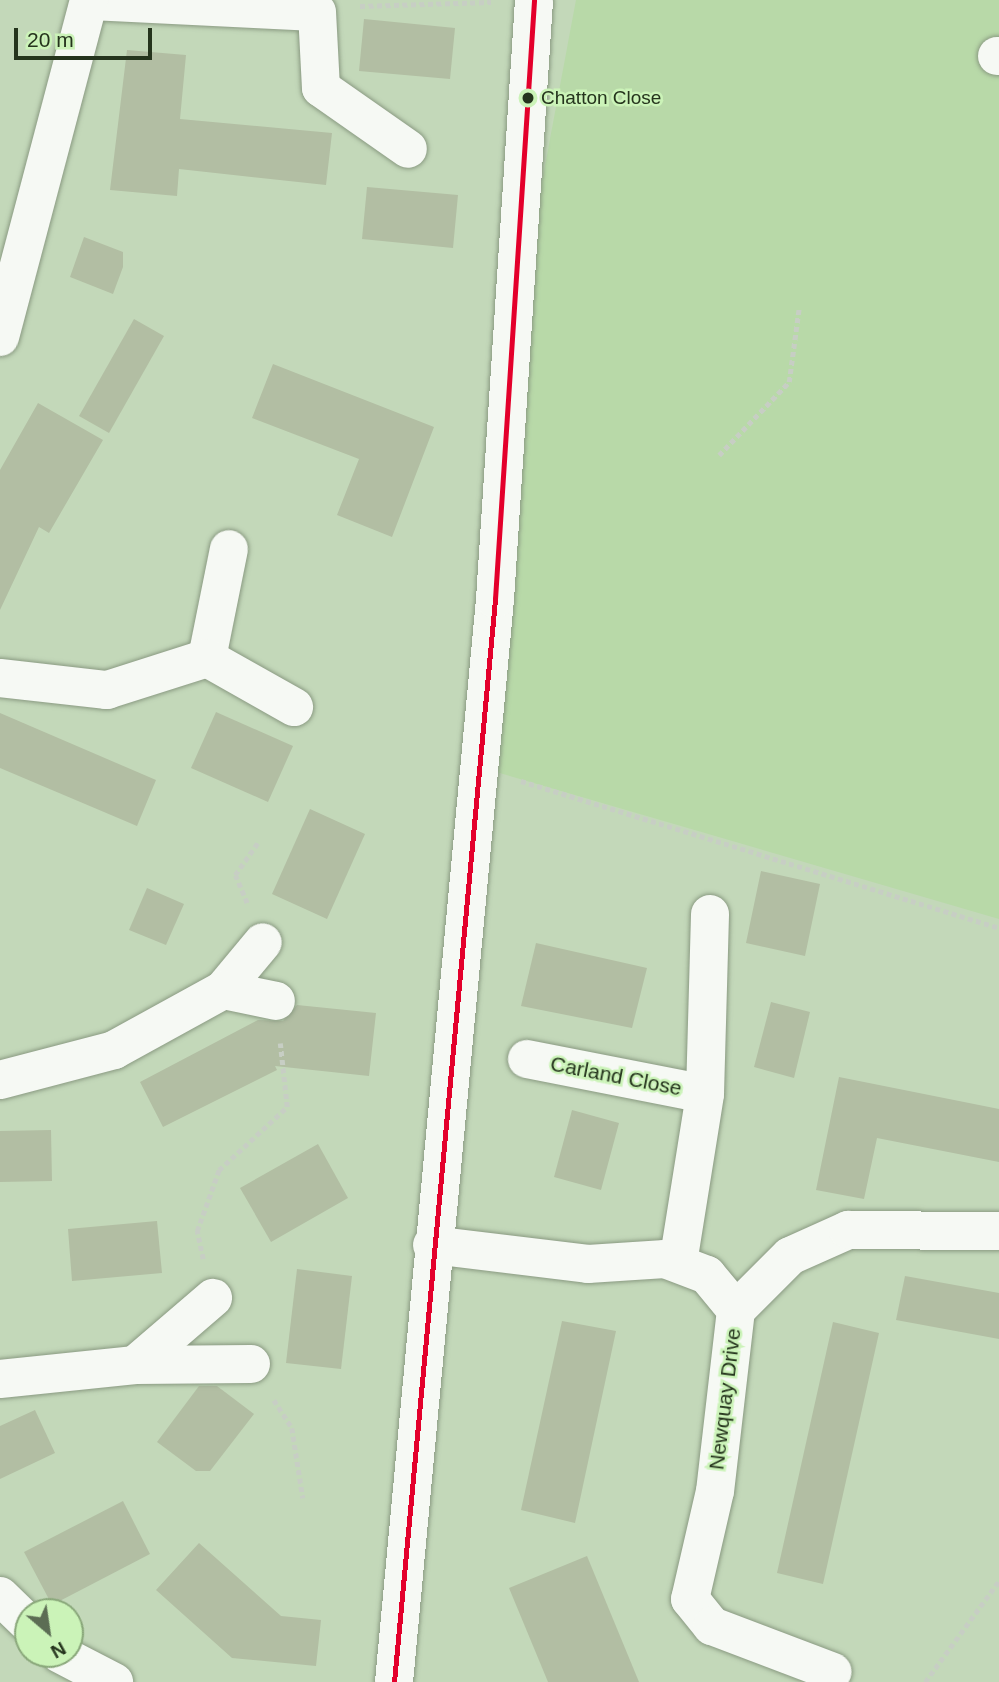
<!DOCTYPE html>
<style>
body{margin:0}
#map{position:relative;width:999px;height:1682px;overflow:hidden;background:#c3d8b9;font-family:Helvetica,sans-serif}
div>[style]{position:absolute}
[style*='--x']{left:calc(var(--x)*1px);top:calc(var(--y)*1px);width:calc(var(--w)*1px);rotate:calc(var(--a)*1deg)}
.built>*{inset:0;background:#b8d9a8}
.building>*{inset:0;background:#b2bea3}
.path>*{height:4.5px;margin-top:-2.25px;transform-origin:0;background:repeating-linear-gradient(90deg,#c7cec4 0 5px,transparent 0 8.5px)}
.roads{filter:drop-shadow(0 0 2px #8a9a82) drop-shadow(0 0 2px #8a9a82)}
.minor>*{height:38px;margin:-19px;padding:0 19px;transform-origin:19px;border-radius:19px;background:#f6f9f4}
.bus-1>*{height:5px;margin:-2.5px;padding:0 2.5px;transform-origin:2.5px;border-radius:2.5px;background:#e4002b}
.dots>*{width:19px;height:19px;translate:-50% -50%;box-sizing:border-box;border:4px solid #cbf3b8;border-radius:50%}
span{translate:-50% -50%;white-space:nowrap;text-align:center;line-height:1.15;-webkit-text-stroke:5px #cbf3b8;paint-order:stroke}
.bus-label{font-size:19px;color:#25341d}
.left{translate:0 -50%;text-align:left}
.street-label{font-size:21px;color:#25341d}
.north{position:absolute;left:14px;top:1598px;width:70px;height:70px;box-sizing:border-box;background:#cbf3b8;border:2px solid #89a77a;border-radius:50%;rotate:151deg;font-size:19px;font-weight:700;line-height:28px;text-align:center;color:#25341d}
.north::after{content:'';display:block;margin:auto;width:24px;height:32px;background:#5c6d54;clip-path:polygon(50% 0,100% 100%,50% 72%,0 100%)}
.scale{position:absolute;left:14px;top:28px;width:138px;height:32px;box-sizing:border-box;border:4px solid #25341d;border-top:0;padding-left:9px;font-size:21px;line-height:24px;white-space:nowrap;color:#25341d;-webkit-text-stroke:5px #cbf3b8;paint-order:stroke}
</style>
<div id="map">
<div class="built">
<div style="clip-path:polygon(576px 0,999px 0,999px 919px,486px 769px,528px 257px)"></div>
</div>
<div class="building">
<div style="clip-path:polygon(364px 19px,455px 28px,450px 79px,359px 71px)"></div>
<div style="clip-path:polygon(127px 50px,186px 55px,180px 119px,332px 133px,326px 185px,179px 169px,177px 196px,110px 190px)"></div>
<div style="clip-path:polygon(367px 187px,458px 195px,453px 248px,362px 239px)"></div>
<div style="clip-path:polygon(84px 237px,123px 252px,123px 267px,113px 294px,70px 277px)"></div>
<div style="clip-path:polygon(134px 319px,164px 336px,109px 433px,79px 416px)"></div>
<div style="clip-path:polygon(273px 364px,434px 427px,392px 537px,337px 515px,359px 459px,252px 418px)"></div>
<div style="clip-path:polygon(38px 403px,103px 440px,49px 533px,39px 527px,0 610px,0 470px)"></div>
<div style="clip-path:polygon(216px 712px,293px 746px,268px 802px,191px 768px)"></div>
<div style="clip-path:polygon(0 713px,156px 780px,137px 826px,0 768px)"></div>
<div style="clip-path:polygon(310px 809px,365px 834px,327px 919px,272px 894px)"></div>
<div style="clip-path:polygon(761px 871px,820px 884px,805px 956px,746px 943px)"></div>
<div style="clip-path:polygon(147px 888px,184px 904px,166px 945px,129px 930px)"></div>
<div style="clip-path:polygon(536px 943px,647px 968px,632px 1028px,521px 1006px)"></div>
<div style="clip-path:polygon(771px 1002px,810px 1012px,794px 1078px,754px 1067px)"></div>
<div style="clip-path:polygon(297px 1005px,376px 1013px,369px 1076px,275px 1066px,277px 1070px,163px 1127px,140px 1082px,258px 1020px,283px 1021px)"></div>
<div style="clip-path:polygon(839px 1077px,999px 1109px,999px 1162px,877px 1138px,864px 1199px,816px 1190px)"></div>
<div style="clip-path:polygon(572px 1110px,619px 1123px,601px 1190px,554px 1177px)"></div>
<div style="clip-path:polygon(51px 1130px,52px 1181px,0 1182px,0 1131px)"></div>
<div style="clip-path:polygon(318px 1144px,348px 1198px,271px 1242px,240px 1188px)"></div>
<div style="clip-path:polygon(157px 1221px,162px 1273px,72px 1281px,68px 1229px)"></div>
<div style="clip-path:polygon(297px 1269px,352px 1276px,341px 1369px,286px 1363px)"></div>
<div style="clip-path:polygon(905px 1276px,999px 1293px,999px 1339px,896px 1320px)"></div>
<div style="clip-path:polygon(562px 1321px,616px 1331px,575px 1523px,521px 1510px)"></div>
<div style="clip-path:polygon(833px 1322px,879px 1333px,823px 1584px,777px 1573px)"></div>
<div style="clip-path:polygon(199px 1386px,217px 1386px,254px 1414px,210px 1471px,196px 1471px,157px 1442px)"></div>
<div style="clip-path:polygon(35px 1410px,55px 1453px,0 1479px,0 1426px)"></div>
<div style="clip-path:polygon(123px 1501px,150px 1554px,52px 1605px,24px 1552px)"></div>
<div style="clip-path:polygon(199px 1543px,281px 1616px,321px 1620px,316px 1666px,232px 1658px,156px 1590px)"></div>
<div style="clip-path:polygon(587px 1556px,639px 1682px,548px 1682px,509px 1588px)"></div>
</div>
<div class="path">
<div style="--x:360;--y:6;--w:131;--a:-1.7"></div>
<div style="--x:719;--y:455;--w:101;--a:-46.2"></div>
<div style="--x:789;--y:382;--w:75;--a:-82.3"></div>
<div style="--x:521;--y:781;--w:500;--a:17.09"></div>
<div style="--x:247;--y:903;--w:30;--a:-113"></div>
<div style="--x:235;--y:875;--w:42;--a:-54.8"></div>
<div style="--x:203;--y:1259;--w:29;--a:-102"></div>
<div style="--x:197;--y:1231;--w:65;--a:-70.2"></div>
<div style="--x:219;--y:1170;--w:93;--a:-42.8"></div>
<div style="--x:287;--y:1107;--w:64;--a:-96.2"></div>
<div style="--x:274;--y:1400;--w:33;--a:57"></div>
<div style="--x:292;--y:1428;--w:71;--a:81.1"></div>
<div style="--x:925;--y:1682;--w:125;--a:-53.8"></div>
</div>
<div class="roads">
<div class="minor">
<div style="--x:90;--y:1;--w:227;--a:2.8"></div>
<div style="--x:317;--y:12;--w:76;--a:87"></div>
<div style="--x:321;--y:88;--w:106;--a:35"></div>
<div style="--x:997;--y:56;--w:2;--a:0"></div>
<div style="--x:0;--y:337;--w:349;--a:-75.2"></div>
<div style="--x:207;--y:658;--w:111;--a:-78.6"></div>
<div style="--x:0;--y:678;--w:108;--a:6.4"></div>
<div style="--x:107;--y:690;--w:105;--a:-17.7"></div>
<div style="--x:207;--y:658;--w:100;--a:29.4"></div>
<div style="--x:223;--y:990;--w:62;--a:-50.2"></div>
<div style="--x:527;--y:1059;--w:181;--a:11.1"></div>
<div style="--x:0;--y:1080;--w:118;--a:-14.7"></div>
<div style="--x:114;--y:1050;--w:124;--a:-28.8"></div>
<div style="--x:223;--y:990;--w:54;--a:11.7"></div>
<div style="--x:432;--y:1245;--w:157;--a:6.9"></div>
<div style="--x:588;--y:1264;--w:77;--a:-3.7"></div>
<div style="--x:665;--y:1259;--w:45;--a:20.9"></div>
<div style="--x:707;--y:1275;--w:45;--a:50.4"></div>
<div style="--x:736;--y:1310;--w:182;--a:96.6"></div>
<div style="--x:715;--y:1491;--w:111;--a:103"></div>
<div style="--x:690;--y:1599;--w:35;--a:51"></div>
<div style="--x:712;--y:1626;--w:129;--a:20.8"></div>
<div style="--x:678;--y:1263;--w:171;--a:-80.9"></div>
<div style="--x:705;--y:1094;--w:180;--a:-88.4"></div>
<div style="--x:736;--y:1310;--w:76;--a:-45"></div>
<div style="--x:790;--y:1256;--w:64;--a:-24.1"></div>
<div style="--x:848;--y:1230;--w:151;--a:0.4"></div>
<div style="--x:135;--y:1365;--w:103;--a:-40.7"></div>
<div style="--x:0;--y:1379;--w:136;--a:-5.9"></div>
<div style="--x:135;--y:1365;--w:116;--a:-0.5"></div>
<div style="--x:0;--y:1596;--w:39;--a:44"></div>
<div style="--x:60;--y:1654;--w:61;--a:27.4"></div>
<div style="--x:394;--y:1682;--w:1088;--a:-84.67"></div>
<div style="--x:495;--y:599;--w:600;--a:-86.27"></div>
</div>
</div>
<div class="bus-1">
<div style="--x:394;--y:1682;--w:1088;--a:-84.67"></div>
<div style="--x:495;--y:599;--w:600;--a:-86.27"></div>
</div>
<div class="dots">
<div style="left:528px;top:98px;background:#25341d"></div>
</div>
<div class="bus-label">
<span class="left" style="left:541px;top:98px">Chatton Close</span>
</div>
<div class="street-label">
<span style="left:616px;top:1076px;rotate:11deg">Carland Close</span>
<span style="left:725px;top:1399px;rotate:-83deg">Newquay Drive</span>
</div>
<div class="north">N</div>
<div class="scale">20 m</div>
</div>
